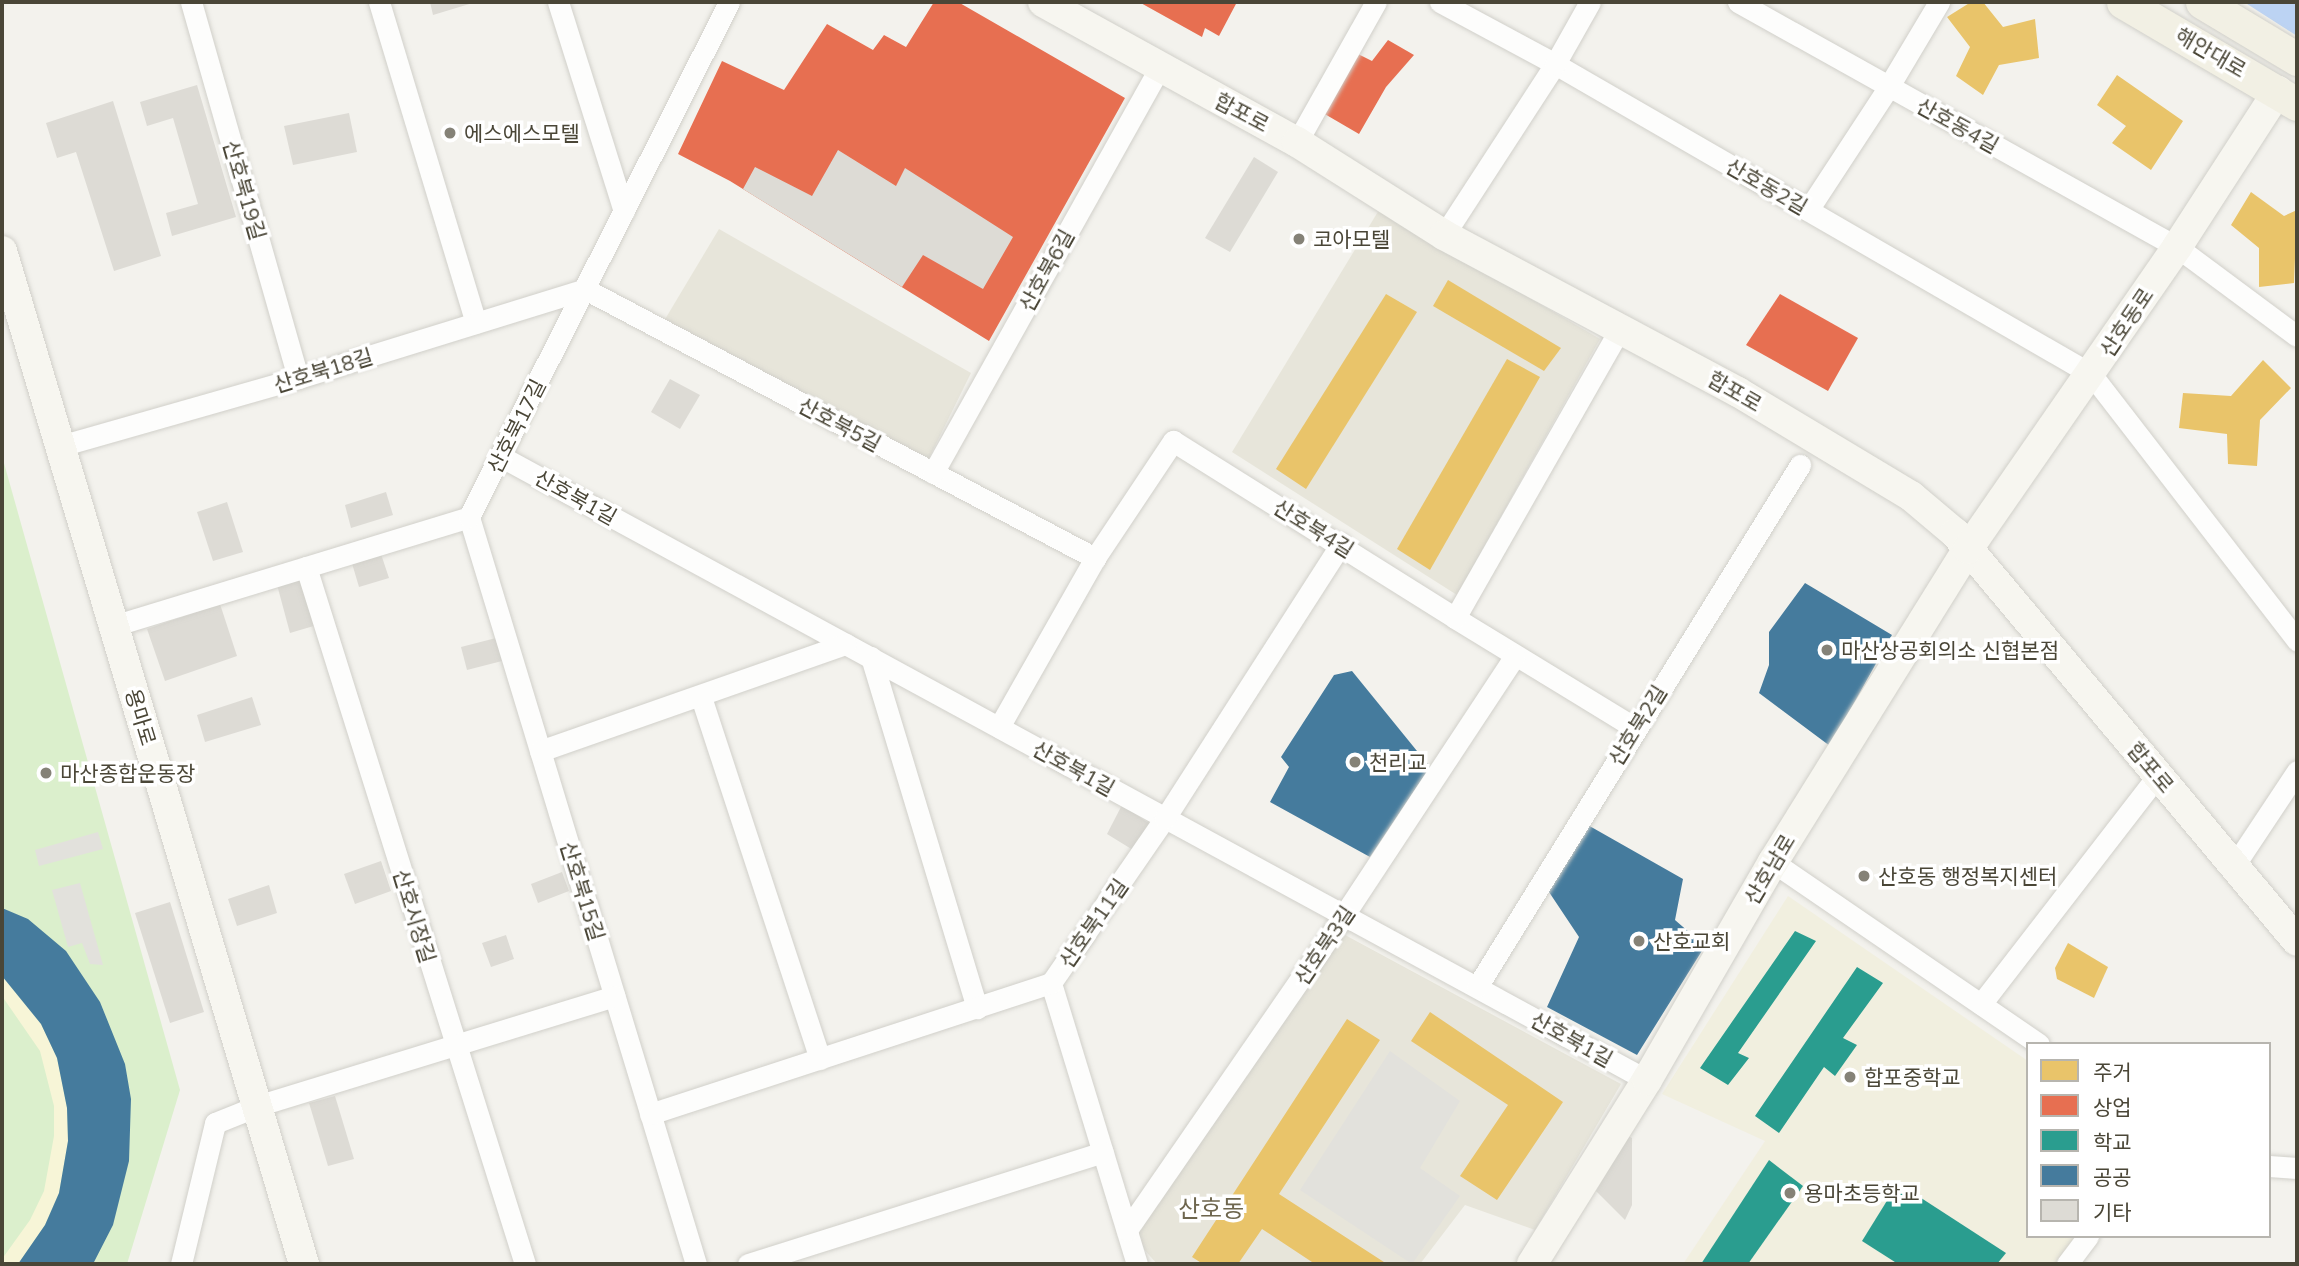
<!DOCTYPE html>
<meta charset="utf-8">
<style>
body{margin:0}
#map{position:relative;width:2299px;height:1266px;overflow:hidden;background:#f3f2ed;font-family:Mulish,"Noto Sans KR",sans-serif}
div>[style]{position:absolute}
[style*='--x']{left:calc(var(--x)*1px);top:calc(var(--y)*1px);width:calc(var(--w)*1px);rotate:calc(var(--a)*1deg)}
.residential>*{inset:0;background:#e7e5da}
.education>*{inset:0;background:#f1efdf}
.green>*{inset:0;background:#dbefcc}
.sand>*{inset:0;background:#f7f5d7}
.parking>*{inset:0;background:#e2e1dc}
.water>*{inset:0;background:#bcd3f3}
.homes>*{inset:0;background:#e9c46a}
.shops>*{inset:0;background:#e76f51}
.schools>*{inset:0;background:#2a9d8f}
.public>*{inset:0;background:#457b9d}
.building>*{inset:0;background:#dddbd5}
.roads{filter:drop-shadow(0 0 2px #d1d0ca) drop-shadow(0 0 2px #d1d0ca)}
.street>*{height:21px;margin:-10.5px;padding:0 10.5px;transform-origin:10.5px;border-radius:10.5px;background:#fdfdfc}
.secondary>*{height:30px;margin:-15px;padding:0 15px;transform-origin:15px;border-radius:15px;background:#f7f6f0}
.primary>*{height:33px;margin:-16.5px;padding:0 16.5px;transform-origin:16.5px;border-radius:16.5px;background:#f2f0e4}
.dots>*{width:19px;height:19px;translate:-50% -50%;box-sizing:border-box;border:4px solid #fff;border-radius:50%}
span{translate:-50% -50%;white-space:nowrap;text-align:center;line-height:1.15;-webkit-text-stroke:7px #fff;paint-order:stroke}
.street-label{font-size:21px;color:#4a4637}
.poi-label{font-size:21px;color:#4a4637}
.left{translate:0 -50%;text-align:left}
.quarter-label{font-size:24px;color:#6e664e}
.frame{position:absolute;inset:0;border:4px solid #4a4637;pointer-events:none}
.legend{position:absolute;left:2026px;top:1042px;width:245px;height:196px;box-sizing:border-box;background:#fff;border:2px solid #b7b5af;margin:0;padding:9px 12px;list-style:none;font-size:21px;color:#4a4637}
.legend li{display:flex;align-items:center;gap:14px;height:35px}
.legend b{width:35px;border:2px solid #b7b5af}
</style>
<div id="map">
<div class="residential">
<div style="clip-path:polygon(1379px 210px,1600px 339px,1457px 595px,1232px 452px)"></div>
<div style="clip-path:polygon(719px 229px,971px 373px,928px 460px,664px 321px)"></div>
<div style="clip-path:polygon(1345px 935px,1621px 1084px,1535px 1230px,1465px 1205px,1420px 1264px,1157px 1264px,1127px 1230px)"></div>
</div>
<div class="education">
<div style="clip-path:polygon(1788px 896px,2028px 1061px,2028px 1236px,2078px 1236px,2058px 1264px,2028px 1264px,2019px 1261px,2017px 1264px,1683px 1264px,1765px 1141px,1662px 1094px)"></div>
</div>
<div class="green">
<div style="clip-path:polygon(2px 456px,180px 1090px,127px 1264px,2px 1264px)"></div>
</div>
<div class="sand">
<div style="clip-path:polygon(2px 976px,41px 1024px,57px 1058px,67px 1108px,68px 1141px,59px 1193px,45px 1225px,18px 1264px,2px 1264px,2px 1259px,30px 1220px,44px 1191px,54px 1136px,54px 1106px,40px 1051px,2px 996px)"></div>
</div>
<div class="parking">
<div style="clip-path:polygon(98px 832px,103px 849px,39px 866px,35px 850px)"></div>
<div style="clip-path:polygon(80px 883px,103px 965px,90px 964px,82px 943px,68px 947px,52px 890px)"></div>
<div style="clip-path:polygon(1390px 1051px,1460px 1101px,1420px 1168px,1460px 1196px,1412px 1264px,1300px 1190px)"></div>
</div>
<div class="water">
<div style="clip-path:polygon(2244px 2px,2297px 2px,2297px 36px)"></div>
</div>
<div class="homes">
<div style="clip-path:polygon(1971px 2px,1983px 2px,2003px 27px,2035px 19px,2039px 58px,1999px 65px,1983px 95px,1956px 76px,1970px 47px,1947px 17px)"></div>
<div style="clip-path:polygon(2117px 75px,2183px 121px,2151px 170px,2112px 143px,2126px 126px,2097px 105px)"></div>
<div style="clip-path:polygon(2251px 192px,2284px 216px,2297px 210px,2294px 283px,2259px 287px,2259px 248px,2231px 225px)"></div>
<div style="clip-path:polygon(1448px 280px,1561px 348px,1544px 371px,1433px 306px)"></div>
<div style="clip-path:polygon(1386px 294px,1417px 312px,1306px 489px,1276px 469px)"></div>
<div style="clip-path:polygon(1507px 359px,1540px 377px,1430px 570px,1397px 549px)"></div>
<div style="clip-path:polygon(2263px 360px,2291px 388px,2260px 420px,2257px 466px,2228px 464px,2227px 434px,2179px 428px,2183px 393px,2231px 396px)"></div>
<div style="clip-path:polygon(2068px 943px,2108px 967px,2094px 998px,2057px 979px,2055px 968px)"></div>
<div style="clip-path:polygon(1430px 1012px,1563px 1102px,1497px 1200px,1460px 1176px,1508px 1105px,1411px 1041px)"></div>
<div style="clip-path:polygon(1347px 1019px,1380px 1040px,1279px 1194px,1387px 1264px,1315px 1264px,1262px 1229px,1238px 1264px,1203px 1264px,1192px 1257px)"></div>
</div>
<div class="shops">
<div style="clip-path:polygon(934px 2px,958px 2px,1125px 98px,989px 341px,730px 181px,678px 154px,722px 61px,784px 90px,827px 24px,873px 50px,884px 35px,906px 47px)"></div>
<div style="clip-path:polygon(1139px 2px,1237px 2px,1219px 36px,1205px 28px,1202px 37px)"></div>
<div style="clip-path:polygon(1388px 40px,1414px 55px,1386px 87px,1359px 134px,1323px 113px,1356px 53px,1372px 61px)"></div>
<div style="clip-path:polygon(1780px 294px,1858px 338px,1828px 391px,1746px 345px)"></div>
</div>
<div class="schools">
<div style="clip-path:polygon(1795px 931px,1816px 941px,1738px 1053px,1749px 1058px,1728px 1085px,1700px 1068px)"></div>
<div style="clip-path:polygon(1857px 967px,1883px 983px,1843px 1038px,1857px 1045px,1835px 1076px,1824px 1067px,1779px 1133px,1755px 1116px)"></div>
<div style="clip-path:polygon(1769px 1160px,1803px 1186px,1748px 1264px,1701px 1264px)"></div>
<div style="clip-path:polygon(1898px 1183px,2006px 1253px,1997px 1264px,1898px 1264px,1862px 1241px)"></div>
</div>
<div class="public">
<div style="clip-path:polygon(1805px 583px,1892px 635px,1830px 746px,1759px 693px,1769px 665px,1769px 632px)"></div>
<div style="clip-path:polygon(1352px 671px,1430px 767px,1370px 857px,1270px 802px,1289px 767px,1281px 757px,1334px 675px)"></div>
<div style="clip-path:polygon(1586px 824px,1683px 879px,1675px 920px,1705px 946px,1637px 1055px,1547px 1007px,1579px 937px,1547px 889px)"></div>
<div style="clip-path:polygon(2px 908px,28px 919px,66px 951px,100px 1002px,125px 1064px,131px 1099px,129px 1161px,113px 1225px,93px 1264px,18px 1264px,45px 1225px,59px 1193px,68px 1141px,67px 1108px,57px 1058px,41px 1024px,2px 976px)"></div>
</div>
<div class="building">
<div style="clip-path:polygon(430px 2px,476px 2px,433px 15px)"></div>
<div style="clip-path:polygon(197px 85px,236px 217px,172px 236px,166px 213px,198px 204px,173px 118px,147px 126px,140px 102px)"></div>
<div style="clip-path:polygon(113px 101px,161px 256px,114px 271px,76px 152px,57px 158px,46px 123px)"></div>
<div style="clip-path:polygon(349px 113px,357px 152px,293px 165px,284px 126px)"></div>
<div style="clip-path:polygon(838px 150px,896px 186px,905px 168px,1013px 237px,983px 289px,923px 255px,902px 287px,743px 189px,755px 167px,812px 196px)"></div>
<div style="clip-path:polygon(1254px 157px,1278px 172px,1230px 252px,1205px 238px)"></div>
<div style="clip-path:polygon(670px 379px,700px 395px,680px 429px,651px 412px)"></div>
<div style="clip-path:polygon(386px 492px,393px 515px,351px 528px,345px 505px)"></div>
<div style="clip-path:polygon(227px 502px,243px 552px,213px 561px,197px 512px)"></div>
<div style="clip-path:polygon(380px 551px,389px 578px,359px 587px,351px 560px)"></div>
<div style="clip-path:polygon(295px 575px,306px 583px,317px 625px,290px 633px,276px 581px)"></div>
<div style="clip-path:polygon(220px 604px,237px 656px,165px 681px,147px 629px)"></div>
<div style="clip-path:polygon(496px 638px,502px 661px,467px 670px,461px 647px)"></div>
<div style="clip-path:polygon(252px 697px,261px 725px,205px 742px,197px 715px)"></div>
<div style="clip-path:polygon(1122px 805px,1153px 826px,1133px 850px,1107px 834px)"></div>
<div style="clip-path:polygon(381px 861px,391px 891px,355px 904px,344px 874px)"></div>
<div style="clip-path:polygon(562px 872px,569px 891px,538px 903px,531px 884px)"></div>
<div style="clip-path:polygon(269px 885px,277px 913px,237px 926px,228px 899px)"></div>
<div style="clip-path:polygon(170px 902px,204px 1012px,170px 1023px,135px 913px)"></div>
<div style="clip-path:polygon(506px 935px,514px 959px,491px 967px,482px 943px)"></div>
<div style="clip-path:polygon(335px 1096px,354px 1159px,328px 1166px,309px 1103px)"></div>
<div style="clip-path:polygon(1628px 1136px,1632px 1138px,1632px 1205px,1625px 1220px,1596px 1191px)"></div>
</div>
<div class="roads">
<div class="street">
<div style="--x:191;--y:2;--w:391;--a:74.1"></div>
<div style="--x:379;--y:2;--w:335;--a:73.2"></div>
<div style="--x:558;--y:2;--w:219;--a:72.5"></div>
<div style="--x:1440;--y:2;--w:131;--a:28.3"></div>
<div style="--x:1555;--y:64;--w:619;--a:30.04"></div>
<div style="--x:2091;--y:374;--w:337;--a:52.3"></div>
<div style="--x:1738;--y:2;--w:503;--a:29.17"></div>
<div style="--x:2177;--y:247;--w:149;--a:36.6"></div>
<div style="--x:1297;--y:142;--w:161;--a:-60.6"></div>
<div style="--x:1808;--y:210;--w:148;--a:-56.8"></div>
<div style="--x:1889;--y:86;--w:98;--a:-59.2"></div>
<div style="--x:1444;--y:235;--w:204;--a:-57"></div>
<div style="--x:1555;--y:64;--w:71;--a:-60.6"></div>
<div style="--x:60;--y:446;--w:248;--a:-15.9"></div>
<div style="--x:298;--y:378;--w:300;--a:-17.2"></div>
<div style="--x:585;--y:289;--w:577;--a:27.81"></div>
<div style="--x:500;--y:456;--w:1306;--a:28.55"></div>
<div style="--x:933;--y:473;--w:464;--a:-60.8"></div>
<div style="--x:469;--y:517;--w:781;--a:73.1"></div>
<div style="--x:306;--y:567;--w:731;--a:72.56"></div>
<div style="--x:1455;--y:618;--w:211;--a:31.4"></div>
<div style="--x:113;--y:626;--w:372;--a:-17"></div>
<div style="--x:469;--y:517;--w:577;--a:-63.21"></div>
<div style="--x:871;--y:657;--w:367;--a:73.2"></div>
<div style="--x:701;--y:697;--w:381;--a:71.8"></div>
<div style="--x:999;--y:727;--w:194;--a:-60.4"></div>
<div style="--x:1095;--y:558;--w:141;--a:-56.3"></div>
<div style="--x:1173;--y:441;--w:333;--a:32.1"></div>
<div style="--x:1455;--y:618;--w:333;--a:-60.3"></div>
<div style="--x:540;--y:751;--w:324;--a:-19.3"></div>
<div style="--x:1773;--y:862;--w:322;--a:34.4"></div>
<div style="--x:2234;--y:866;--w:114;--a:-56.4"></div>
<div style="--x:1051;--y:983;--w:294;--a:73"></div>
<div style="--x:1477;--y:987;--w:614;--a:-58.25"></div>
<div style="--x:1981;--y:1004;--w:289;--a:-52.3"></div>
<div style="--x:650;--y:1114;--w:422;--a:-18.1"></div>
<div style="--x:1051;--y:983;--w:201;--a:-55.4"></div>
<div style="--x:1165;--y:818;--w:326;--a:-57.3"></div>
<div style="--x:2269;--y:1166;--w:28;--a:4"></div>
<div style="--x:1127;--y:1230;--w:383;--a:-55.4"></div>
<div style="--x:1344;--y:915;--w:310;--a:-56.6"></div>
<div style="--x:181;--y:1264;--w:145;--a:-76.4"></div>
<div style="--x:215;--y:1123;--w:45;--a:-22"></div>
<div style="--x:257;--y:1106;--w:374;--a:-17.1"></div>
<div style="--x:748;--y:1264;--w:372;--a:-17.5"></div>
<div style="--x:2067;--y:1264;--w:35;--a:-53"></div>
</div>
<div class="secondary">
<div style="--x:1043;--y:2;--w:290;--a:28.9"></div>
<div style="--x:1297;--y:142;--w:174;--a:32.3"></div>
<div style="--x:1444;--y:235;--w:333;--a:28.1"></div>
<div style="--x:1738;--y:392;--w:202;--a:31"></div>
<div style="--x:1911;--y:496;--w:57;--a:40.1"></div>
<div style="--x:1955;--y:533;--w:532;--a:50.03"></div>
<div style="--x:2;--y:251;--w:1057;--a:73.4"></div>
<div style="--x:1532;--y:1264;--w:217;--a:-58"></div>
<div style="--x:1647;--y:1080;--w:252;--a:-60"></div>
<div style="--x:1773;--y:862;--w:369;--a:-58.1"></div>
<div style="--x:1968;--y:549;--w:367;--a:-55.3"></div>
<div style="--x:2177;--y:247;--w:186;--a:-57.1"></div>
</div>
<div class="primary">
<div style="--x:2123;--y:2;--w:202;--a:30.4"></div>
<div style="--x:2202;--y:2;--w:111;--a:31"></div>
</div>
</div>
<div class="dots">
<div style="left:450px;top:133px;background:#858277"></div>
<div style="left:1299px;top:239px;background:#858277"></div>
<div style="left:1827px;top:650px;background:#858277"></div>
<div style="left:1355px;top:762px;background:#858277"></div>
<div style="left:46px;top:773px;background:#858277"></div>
<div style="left:1864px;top:876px;background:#858277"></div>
<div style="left:1639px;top:941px;background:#858277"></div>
<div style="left:1850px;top:1077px;background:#858277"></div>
<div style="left:1790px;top:1193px;background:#858277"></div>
</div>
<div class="street-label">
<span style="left:2211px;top:52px;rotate:30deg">해안대로</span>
<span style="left:1242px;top:112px;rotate:28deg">합포로</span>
<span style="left:1958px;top:125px;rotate:29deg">산호동4길</span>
<span style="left:1767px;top:186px;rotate:30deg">산호동2길</span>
<span style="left:245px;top:190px;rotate:74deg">산호북19길</span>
<span style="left:1046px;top:270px;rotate:-61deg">산호북6길</span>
<span style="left:2126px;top:322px;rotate:-56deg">산호동로</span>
<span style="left:323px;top:370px;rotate:-17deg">산호북18길</span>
<span style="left:1735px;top:391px;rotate:30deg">합포로</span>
<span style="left:840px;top:424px;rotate:28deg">산호북5길</span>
<span style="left:516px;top:426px;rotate:-63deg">산호북17길</span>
<span style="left:576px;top:497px;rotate:29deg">산호북1길</span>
<span style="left:1314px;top:528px;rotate:32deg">산호북4길</span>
<span style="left:141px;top:717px;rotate:73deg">용마로</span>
<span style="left:1637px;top:725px;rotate:-58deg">산호북2길</span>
<span style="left:2151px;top:767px;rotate:50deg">합포로</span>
<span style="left:1074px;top:768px;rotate:29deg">산호북1길</span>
<span style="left:1769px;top:869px;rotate:-59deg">산호남로</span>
<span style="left:583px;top:891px;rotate:73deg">산호북15길</span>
<span style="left:415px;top:916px;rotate:73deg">산호시장길</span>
<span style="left:1093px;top:923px;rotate:-55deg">산호북11길</span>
<span style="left:1324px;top:945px;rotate:-56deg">산호북3길</span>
<span style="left:1572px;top:1039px;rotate:29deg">산호북1길</span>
</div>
<div class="poi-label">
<span class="left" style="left:464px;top:133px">에스에스모텔</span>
<span class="left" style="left:1313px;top:239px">코아모텔</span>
<span class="left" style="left:1841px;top:650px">마산상공회의소 신협본점</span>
<span class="left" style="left:1369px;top:762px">천리교</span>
<span class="left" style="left:60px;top:773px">마산종합운동장</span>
<span class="left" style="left:1878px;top:876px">산호동 행정복지센터</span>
<span class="left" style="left:1653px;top:941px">산호교회</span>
<span class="left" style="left:1864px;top:1077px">합포중학교</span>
<span class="left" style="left:1804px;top:1193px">용마초등학교</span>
</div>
<div class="quarter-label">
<span style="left:1211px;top:1209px">산호동</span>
</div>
<div class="frame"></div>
<ul class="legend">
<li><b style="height:19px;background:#e9c46a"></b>주거</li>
<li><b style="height:19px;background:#e76f51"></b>상업</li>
<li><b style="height:19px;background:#2a9d8f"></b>학교</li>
<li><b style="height:19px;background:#457b9d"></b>공공</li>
<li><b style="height:19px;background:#dddbd5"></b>기타</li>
</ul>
</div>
